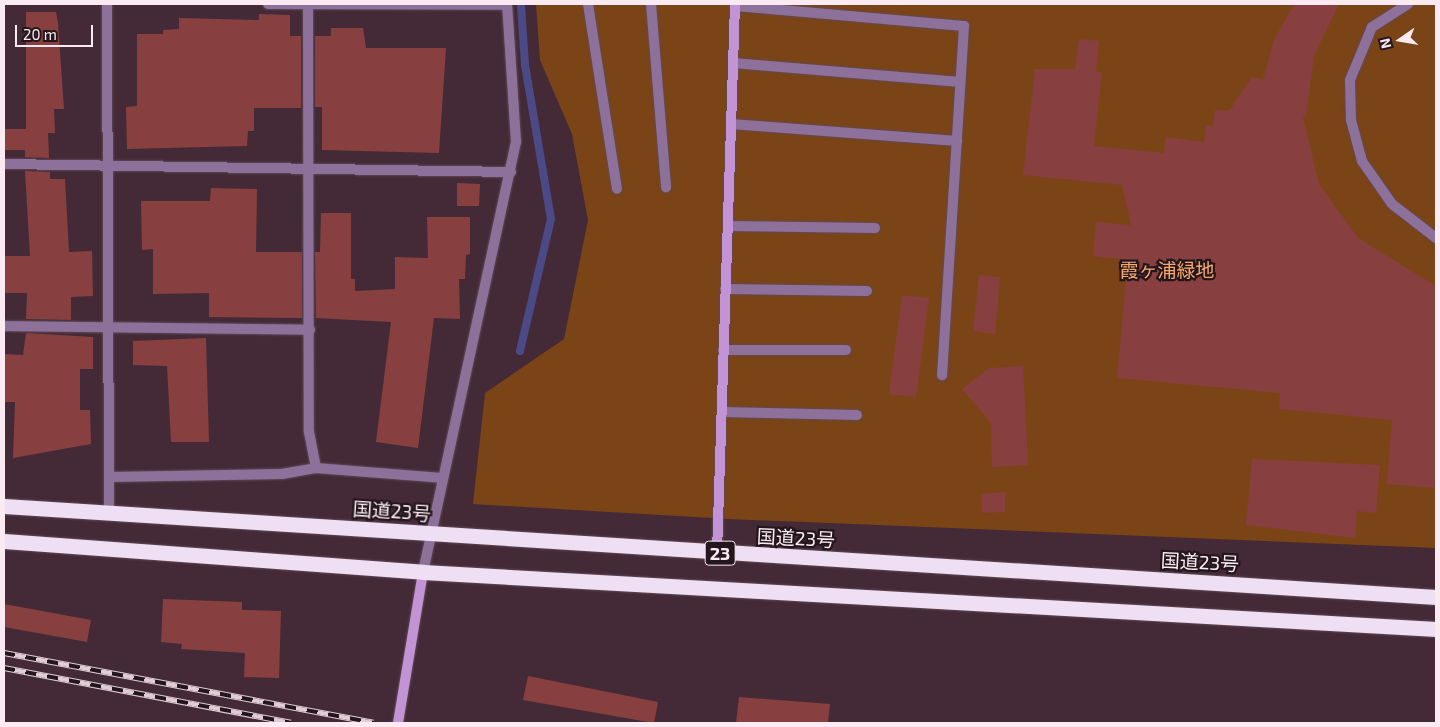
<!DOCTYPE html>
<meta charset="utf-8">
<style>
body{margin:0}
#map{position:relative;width:1440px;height:727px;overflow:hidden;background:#442a37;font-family:"Exo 2","Noto Sans JP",sans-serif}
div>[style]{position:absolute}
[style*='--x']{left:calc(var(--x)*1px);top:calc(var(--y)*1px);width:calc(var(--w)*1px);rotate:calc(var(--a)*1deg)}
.green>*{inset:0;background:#7b4416}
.stream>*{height:8px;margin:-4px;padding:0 4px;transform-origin:4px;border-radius:4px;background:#4b4a86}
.building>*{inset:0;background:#87403f}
.roads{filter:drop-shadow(0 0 1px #614955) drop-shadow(0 0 1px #614955)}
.lane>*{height:10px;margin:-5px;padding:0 5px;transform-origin:5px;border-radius:5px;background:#8e719b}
.street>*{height:10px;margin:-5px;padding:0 5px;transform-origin:5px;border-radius:5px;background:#8e719b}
.secondary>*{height:10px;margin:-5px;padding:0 5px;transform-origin:5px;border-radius:5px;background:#c293d5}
.highway>*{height:15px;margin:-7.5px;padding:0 7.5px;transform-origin:7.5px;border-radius:7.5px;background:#eedff4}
.rail>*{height:5.5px;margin-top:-2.75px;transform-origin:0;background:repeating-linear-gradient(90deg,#23171d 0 11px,#e0cdd5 0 22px);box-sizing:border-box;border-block:1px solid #e0cdd5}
span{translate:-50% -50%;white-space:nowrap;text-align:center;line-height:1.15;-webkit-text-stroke:4.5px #23171d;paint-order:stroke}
.shield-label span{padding:1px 4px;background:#23171d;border:1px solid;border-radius:4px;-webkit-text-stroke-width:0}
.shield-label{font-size:18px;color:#fceaf2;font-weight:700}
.park-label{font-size:19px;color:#fda96b}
.street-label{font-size:19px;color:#fceaf2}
.frame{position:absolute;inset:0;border:5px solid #fceaf2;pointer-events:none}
.north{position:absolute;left:1375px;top:15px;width:50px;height:50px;-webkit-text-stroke:4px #23171d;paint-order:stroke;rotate:257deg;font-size:14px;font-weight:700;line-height:20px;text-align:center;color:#fceaf2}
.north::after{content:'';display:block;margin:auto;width:18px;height:22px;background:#fceaf2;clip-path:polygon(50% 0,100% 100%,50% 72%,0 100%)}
.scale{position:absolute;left:15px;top:25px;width:78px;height:22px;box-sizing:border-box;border:2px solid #fceaf2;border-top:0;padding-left:6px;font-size:15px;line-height:18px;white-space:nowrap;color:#fceaf2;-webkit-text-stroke:4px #23171d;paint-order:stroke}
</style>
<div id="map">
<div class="green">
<div style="clip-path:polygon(536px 4px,1436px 4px,1436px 548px,729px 519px,473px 504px,485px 393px,564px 339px,588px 220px,572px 134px,540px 60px)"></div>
</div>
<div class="stream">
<div style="--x:520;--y:351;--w:136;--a:-76.8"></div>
<div style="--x:551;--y:219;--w:156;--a:-99.6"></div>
<div style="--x:525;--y:65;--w:61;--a:-93.8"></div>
</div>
<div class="building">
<div style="clip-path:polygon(1294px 4px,1339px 4px,1314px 56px,1306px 116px,1303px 117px,1319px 184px,1358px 238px,1436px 286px,1436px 488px,1387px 484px,1392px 420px,1279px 409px,1280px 393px,1117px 378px,1128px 260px,1093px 256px,1096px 222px,1131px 225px,1122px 185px,1023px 175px,1035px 69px,1075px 69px,1079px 39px,1099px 41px,1096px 72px,1102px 72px,1094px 146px,1164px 153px,1166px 137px,1204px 142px,1206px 125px,1213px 126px,1215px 110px,1229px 111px,1252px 77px,1263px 80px,1274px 40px)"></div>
<div style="clip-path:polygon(26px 12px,56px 12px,58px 23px,64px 109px,54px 109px,55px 133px,48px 133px,49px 158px,25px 157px,25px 150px,4px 150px,5px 129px,26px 129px)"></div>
<div style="clip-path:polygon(259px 14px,290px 15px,290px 36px,301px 36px,301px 108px,254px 108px,254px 131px,248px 131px,247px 146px,127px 149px,126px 107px,137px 106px,137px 34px,163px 34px,163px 30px,179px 29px,179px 18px,259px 20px)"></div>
<div style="clip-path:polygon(331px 28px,363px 28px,366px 48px,446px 48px,439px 153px,322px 150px,322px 107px,315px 107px,315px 36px,331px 36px)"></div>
<div style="clip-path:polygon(25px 171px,50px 172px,50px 179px,65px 179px,69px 252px,92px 251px,93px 296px,71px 297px,71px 320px,26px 319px,27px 293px,4px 293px,4px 256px,30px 256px)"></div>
<div style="clip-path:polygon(457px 183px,480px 184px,479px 206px,457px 206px)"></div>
<div style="clip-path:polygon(211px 188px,257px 189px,256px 252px,302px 252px,302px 318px,209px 317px,209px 293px,153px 294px,153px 249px,142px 250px,141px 201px,210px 201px)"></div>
<div style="clip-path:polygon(321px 213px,351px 213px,351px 279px,355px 279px,355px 291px,395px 289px,395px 257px,428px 258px,427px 217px,470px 217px,470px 254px,466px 255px,465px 279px,459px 279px,460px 319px,434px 318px,418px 448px,376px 442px,391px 322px,316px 318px,315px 252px,320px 252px)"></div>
<div style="clip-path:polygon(979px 275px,1000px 277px,995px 334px,973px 331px)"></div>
<div style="clip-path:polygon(902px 295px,929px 298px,916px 397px,889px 394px)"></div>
<div style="clip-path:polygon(26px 333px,93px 337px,93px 369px,80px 369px,80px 410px,90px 410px,91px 444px,13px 458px,15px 402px,4px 402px,4px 354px,23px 355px)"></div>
<div style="clip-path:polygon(206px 338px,209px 442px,171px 442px,167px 366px,133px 365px,133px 341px)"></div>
<div style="clip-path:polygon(1023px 366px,1028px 465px,992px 467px,991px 423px,962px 389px,989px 368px)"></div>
<div style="clip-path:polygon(1252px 459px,1380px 465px,1376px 513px,1357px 511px,1355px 538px,1246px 525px)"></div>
<div style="clip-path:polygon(1005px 492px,1005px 512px,982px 513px,981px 494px)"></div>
<div style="clip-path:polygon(163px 599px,242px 602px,242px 610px,281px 611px,279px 678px,244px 677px,245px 653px,181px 649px,182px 644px,161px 642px)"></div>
<div style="clip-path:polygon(4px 604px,91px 620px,87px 642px,4px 627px)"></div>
<div style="clip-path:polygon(528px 676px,658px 702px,654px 723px,523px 700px)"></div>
<div style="clip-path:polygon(739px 697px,830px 704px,828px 723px,736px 723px)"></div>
</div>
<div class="roads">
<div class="lane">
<div style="--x:588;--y:4;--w:187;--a:81.1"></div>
<div style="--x:651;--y:4;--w:184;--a:85.3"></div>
<div style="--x:1408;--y:4;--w:43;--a:147.4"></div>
<div style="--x:1372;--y:27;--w:57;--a:112.5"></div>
<div style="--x:1350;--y:80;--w:40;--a:88.6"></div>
<div style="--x:1351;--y:120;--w:42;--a:75"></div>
<div style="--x:1362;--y:161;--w:52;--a:55.1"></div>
<div style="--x:1392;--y:204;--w:56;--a:37.7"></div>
<div style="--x:735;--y:6;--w:230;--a:5"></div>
<div style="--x:964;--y:26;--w:350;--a:93.6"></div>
<div style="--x:733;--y:63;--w:228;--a:4.8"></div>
<div style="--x:731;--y:124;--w:227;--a:4.3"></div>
<div style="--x:728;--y:226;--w:147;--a:0.8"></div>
<div style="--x:725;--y:289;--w:142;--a:0.8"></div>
<div style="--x:723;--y:350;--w:123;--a:0"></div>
<div style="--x:722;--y:412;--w:135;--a:1.3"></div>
</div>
<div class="street">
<div style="--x:107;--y:4;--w:509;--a:89.77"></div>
<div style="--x:268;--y:4;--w:239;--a:0.2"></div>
<div style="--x:308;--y:4;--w:428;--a:89.9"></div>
<div style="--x:309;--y:432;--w:37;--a:79"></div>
<div style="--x:4;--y:164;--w:507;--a:0.9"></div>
<div style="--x:4;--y:326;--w:306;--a:0.7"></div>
<div style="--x:110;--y:477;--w:172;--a:-1"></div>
<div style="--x:282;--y:474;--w:35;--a:-10"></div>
<div style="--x:316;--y:468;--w:126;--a:4.5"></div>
<div style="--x:423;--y:572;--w:440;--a:-77.8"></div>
<div style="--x:516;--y:142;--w:138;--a:-93.7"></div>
</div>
<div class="secondary">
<div style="--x:717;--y:553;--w:549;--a:-88.12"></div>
<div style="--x:398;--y:723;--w:153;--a:-80.6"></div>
</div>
<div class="highway">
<div style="--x:4;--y:506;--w:1435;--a:3.64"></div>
<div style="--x:4;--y:541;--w:420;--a:4.2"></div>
<div style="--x:423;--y:572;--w:1015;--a:3.22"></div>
</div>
</div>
<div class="rail">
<div style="--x:4;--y:653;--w:376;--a:10.7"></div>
<div style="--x:4;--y:668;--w:292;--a:10.8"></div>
</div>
<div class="shield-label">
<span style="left:720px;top:553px">23</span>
</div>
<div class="park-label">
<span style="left:1167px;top:270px">霞ヶ浦緑地</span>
</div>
<div class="street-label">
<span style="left:392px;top:511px;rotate:4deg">国道23号</span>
<span style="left:796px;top:538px;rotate:3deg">国道23号</span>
<span style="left:1200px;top:562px;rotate:3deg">国道23号</span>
</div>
<div class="frame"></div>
<div class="north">N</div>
<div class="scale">20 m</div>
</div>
